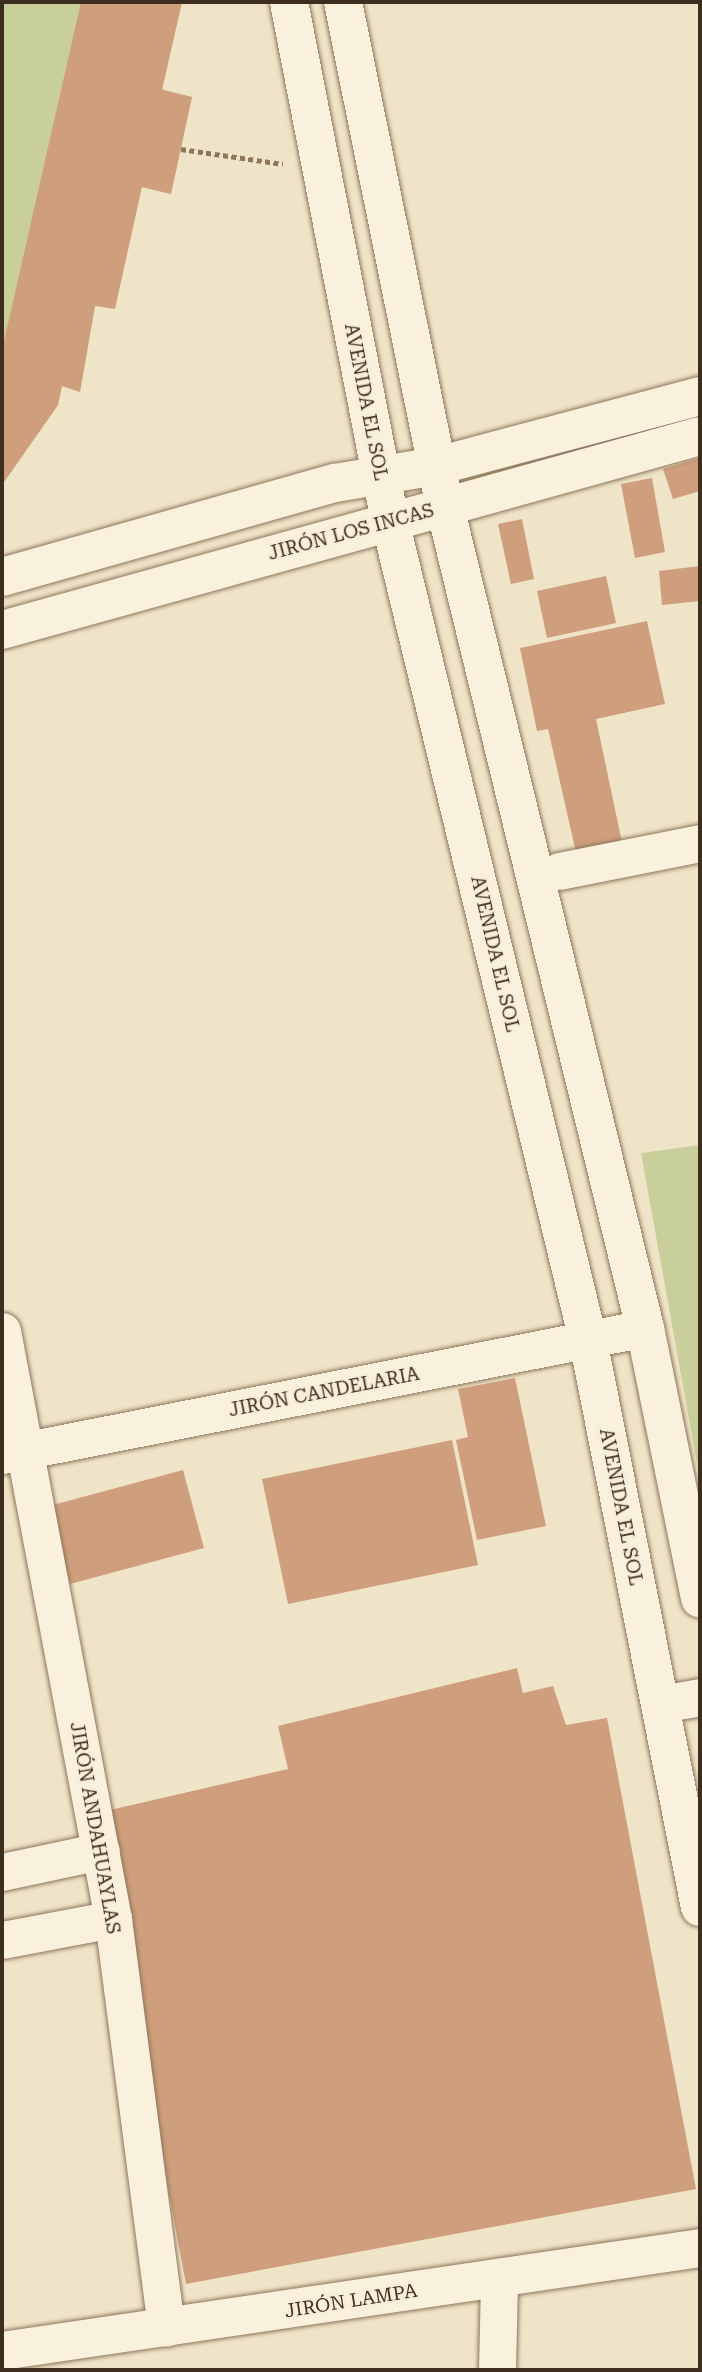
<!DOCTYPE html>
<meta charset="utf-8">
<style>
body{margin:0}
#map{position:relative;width:702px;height:2372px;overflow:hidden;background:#f0e4c8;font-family:"Roboto Serif",serif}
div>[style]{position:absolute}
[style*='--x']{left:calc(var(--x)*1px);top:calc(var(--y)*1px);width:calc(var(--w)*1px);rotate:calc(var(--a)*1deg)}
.green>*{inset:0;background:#c9cf9b}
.building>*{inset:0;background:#cf9f7d}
.path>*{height:4.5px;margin-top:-2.25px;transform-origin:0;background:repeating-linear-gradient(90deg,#8d765c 0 5px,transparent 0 8.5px)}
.roads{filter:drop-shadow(0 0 2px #8d765c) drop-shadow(0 0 2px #8d765c)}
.street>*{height:37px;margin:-18.5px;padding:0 18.5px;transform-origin:18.5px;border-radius:18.5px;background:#faf1dc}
.secondary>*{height:38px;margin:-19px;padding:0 19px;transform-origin:19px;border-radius:19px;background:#faf1dc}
span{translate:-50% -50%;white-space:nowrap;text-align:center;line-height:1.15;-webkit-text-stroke:5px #f7eed8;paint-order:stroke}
.street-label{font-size:19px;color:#3d2e20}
.frame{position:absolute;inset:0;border:4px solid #3d2e20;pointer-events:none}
</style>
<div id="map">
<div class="green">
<div style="clip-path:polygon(2px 2px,182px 2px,162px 89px,192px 97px,171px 194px,141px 187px,95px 306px,80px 392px,62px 386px,58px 405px,2px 485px)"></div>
<div style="clip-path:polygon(700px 1145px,700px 1480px,641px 1153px)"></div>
</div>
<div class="building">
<div style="clip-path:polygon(81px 2px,182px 2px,162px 90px,192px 97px,171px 194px,142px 187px,115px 309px,95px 306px,80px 392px,62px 386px,58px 405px,2px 485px,2px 350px)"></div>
<div style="clip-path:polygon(700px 458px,700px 491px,673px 499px,663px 469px)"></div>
<div style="clip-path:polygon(652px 478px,665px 552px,635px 558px,621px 484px)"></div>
<div style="clip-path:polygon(522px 519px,534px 579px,511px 584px,498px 524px)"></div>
<div style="clip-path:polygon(700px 566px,700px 601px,662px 605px,659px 571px)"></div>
<div style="clip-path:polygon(606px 576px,616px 623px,547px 638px,537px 591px)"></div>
<div style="clip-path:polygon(647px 621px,665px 704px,596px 719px,623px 847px,577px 857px,548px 729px,537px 731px,520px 648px)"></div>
<div style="clip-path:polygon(515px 1378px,546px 1526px,477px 1540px,456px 1440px,468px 1437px,458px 1389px)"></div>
<div style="clip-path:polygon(452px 1440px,478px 1565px,288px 1604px,262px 1479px)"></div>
<div style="clip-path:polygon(183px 1470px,204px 1548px,70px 1584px,49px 1506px)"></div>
<div style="clip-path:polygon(517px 1668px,523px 1693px,553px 1686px,566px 1725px,607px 1718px,696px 2189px,186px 2284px,97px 1813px,288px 1769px,278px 1726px)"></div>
</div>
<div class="path">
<div style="--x:181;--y:149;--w:103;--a:8.4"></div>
</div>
<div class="roads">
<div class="street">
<div style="--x:559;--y:871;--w:144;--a:-11.2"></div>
<div style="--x:2;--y:1331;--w:598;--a:79.31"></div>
<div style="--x:113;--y:1919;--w:412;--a:82.6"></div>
<div style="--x:2;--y:1455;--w:655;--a:-11.17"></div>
<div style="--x:661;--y:1704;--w:40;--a:-10"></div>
<div style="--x:2;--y:1872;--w:101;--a:-12"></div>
<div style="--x:2;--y:1940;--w:113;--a:-10.7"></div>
<div style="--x:497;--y:2370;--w:91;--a:-88.7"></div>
</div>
<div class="secondary">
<div style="--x:289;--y:2;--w:529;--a:78.99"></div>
<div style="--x:390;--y:521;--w:843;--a:76.41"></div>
<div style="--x:588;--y:1340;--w:578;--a:78.83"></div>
<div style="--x:343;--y:2;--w:515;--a:78.58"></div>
<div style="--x:445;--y:507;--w:845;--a:76.31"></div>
<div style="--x:645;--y:1328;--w:276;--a:78.5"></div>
<div style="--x:2;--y:577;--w:346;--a:-15.8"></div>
<div style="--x:335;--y:483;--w:103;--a:-9.5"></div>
<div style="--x:437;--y:466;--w:272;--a:-14.9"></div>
<div style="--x:2;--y:630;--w:724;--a:-15.53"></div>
<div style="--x:2;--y:2351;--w:706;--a:-8.39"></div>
</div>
</div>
<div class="street-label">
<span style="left:366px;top:402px;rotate:79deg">AVENIDA EL SOL</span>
<span style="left:351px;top:532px;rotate:-15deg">JIRÓN LOS INCAS</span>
<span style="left:495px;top:954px;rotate:77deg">AVENIDA EL SOL</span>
<span style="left:324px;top:1392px;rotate:-11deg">JIRÓN CANDELARIA</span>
<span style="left:621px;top:1507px;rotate:79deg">AVENIDA EL SOL</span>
<span style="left:95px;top:1828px;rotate:80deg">JIRÓN ANDAHUAYLAS</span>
<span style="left:351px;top:2301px;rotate:-9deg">JIRÓN LAMPA</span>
</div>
<div class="frame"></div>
</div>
